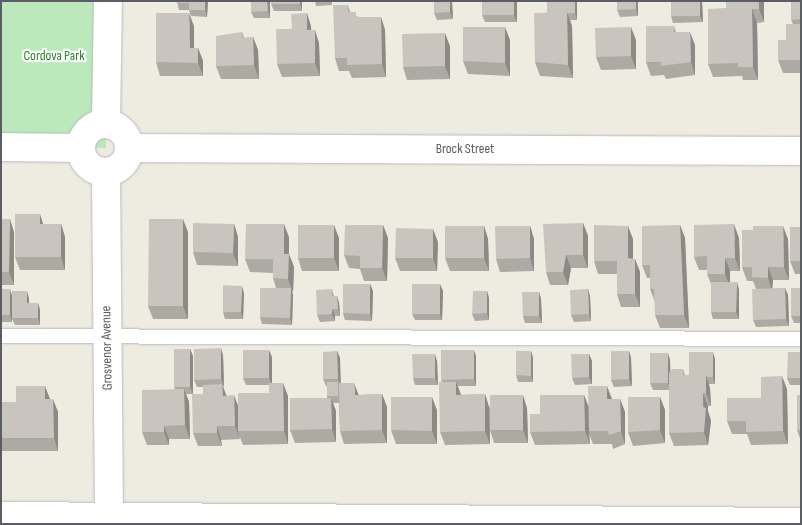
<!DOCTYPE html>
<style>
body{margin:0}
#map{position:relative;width:802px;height:525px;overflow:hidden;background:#eeebe1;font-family:"Sofia Sans Condensed",sans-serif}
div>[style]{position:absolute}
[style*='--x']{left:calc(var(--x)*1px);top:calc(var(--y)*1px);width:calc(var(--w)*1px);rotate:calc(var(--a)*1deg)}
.green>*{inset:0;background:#bce9bb}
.roads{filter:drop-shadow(0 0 1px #b7babf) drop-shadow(0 0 1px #b7babf)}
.service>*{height:14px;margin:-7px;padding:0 7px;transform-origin:7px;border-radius:7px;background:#fff}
.minor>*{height:28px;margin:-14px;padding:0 14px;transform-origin:14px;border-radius:14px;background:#fff}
.minor>.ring{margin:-14px;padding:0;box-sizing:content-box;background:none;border:28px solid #fff;border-radius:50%}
.wall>*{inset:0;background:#ada9a3}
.shaded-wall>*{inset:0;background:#8d8a85}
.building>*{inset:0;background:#c9c5be}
span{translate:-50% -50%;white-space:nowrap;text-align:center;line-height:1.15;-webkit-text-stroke:4.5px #fff;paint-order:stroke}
.park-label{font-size:14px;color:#2b822c}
.street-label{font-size:14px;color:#5a5e64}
.frame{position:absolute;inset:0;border:2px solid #5a5e64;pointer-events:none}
</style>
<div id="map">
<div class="green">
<div style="clip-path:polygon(1px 1px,108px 1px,106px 148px,1px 147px)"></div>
</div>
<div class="roads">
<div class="service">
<div style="--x:1;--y:336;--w:800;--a:0.21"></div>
</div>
<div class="minor">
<div style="--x:106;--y:123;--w:122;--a:-89.1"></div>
<div class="ring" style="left:81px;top:124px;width:20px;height:20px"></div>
<div style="--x:1;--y:147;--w:80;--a:0.7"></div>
<div style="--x:130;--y:148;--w:671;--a:0.26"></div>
<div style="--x:106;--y:172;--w:352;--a:89.5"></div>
<div style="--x:1;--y:516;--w:800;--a:0.43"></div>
</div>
</div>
<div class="wall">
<div style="clip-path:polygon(177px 1px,208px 1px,207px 17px,191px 16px,189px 10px,179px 10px)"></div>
<div style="clip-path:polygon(251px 1px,270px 1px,270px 18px,254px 18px,251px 12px)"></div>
<div style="clip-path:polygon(302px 1px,302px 11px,274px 11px,271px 4px)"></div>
<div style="clip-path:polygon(315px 1px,332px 1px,332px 5px,316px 6px)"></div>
<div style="clip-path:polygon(452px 1px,453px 19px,437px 20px,434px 13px)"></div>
<div style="clip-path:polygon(482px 1px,517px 1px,517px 22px,485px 22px,482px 15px)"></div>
<div style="clip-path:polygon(547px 1px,577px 1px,577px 20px,570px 20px,572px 26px,573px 78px,540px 76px,535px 62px,547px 13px)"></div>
<div style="clip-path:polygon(638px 1px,638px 16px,620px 17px,617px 10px)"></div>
<div style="clip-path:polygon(671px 1px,702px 1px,703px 22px,673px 23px,671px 16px)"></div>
<div style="clip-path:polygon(764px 1px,764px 22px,757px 23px,758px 80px,743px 80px,742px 76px,713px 77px,708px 64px,726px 8px)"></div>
<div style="clip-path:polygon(801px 1px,801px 73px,783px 73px,778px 60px,793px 24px,791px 20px)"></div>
<div style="clip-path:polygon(348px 5px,350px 12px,358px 17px,381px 17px,385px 30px,386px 77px,352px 78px,349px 71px,339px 71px,335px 58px)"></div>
<div style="clip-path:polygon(194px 26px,194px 48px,198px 48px,203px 61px,203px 76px,160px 76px,156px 62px)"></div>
<div style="clip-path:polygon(311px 26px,311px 30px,319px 43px,320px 76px,282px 77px,277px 64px,292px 29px)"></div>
<div style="clip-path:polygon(674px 26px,676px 32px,695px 45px,695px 75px,666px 79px,664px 75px,651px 76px,646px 62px)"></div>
<div style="clip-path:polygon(242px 32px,244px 38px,253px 37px,258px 50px,259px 79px,221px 79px,216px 66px)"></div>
<div style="clip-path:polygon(510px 40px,510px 76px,468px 74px,463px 61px)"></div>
<div style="clip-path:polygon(636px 40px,636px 69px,601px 70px,596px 57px)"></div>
<div style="clip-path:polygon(450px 46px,450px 79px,407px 80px,403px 67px)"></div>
<div style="clip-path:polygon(1px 219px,14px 232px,14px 285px,1px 285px)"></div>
<div style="clip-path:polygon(583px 223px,588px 236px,588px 268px,571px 268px,568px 285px,550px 285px,546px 272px)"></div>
<div style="clip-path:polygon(43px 224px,61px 224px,65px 237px,65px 270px,20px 270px,15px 257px)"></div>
<div style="clip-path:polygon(234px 224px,238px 237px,238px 266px,197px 265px,193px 252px)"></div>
<div style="clip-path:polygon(383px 225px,388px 238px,387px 281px,364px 281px,360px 269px,349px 268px,344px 255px)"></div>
<div style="clip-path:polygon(680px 225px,685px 238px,689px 328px,660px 328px,655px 315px,655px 302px,650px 289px,650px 278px,647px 278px,642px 265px)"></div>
<div style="clip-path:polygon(484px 226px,488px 239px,489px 271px,450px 271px,445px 258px)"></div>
<div style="clip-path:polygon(530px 226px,534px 239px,534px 271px,500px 272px,496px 259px)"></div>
<div style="clip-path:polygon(801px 227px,801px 274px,795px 274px,790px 261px)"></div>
<div style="clip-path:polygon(188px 232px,188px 319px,153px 319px,148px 306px)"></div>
<div style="clip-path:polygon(289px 237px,289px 254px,294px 267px,293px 292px,292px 292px,293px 295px,292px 325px,262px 324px,260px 317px,276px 288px,273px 278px,273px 273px,250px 272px,245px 259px)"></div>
<div style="clip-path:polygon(339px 238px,339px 271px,302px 271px,298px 258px)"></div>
<div style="clip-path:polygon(739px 238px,740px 271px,730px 271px,730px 282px,739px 289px,739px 319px,713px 319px,711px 312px,711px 284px,707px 274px,707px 270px,699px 270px,694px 257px)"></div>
<div style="clip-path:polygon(633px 239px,633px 259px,635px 259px,640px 272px,640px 307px,621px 307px,617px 294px,617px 274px,598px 274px,594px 261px)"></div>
<div style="clip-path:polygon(788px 239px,789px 280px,773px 280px,772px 289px,785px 288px,788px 295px,789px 326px,756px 327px,753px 320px,756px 289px,753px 281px,747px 281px,742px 267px)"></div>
<div style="clip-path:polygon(438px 242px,437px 271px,400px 271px,395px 258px)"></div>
<div style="clip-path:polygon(370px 284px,373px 291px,372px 321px,345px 320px,343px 313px)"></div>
<div style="clip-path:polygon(801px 288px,801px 323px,794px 323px,791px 316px)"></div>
<div style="clip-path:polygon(1px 289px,12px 294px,29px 298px,29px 303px,38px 303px,40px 310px,40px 325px,15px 325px,12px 319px,12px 322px,1px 322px)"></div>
<div style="clip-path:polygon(332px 289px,334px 296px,337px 296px,339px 303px,340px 316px,335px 316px,335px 321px,320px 322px,317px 315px)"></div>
<div style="clip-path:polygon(588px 289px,590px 296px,591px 321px,574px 322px,571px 315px)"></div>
<div style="clip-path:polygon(443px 291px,442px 320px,415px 320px,412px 314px)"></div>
<div style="clip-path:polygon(487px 291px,489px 298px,489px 320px,475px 321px,472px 314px)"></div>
<div style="clip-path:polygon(539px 292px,541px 299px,542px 323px,525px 323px,523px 316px)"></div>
<div style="clip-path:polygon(244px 293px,243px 319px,225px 319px,223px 312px)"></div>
<div style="clip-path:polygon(190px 349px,193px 356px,193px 394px,186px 394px,189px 402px,190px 439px,169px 439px,169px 445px,147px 445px,142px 432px,175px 389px,174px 387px)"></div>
<div style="clip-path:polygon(337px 351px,340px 358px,340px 383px,359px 395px,382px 394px,387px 407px,387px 443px,344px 444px,340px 431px,339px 403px,333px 403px,336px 411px,336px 442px,295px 443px,290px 430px,327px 398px,327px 386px,326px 386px,323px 379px)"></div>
<div style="clip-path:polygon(531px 351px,533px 358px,533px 382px,518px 382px,516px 375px)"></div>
<div style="clip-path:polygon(629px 351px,631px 358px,632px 386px,614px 387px,611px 380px)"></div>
<div style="clip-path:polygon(801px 352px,801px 385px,790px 385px,787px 378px)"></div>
<div style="clip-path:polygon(589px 354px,592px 361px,592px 384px,575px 385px,572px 378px)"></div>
<div style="clip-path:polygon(223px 355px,224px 386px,223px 386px,226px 396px,238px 406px,269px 393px,269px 385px,246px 385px,243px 378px,272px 357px,272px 383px,288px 396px,288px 444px,243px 445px,239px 435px,240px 439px,221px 440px,222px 446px,198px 446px,193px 433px,203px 394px,203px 387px,197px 387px,194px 380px)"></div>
<div style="clip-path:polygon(476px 356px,476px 386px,458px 386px,461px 395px,485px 394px,489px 407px,527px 408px,528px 443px,494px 443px,490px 430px,490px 444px,445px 445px,440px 432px,442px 382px,441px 380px)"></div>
<div style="clip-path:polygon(715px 359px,715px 384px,709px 384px,710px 388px,711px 406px,708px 406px,708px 411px,711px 421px,708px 445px,674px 446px,669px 433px,669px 390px,653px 390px,650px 383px,670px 360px,670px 371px,683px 369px,685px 375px,689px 375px)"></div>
<div style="clip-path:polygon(437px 361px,438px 385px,415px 385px,413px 378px)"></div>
<div style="clip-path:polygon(787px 389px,788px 444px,751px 445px,747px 434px,732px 434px,727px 421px,761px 398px)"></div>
<div style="clip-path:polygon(584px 395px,588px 405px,612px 399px,620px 399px,625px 412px,625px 444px,613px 449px,612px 444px,593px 444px,589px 434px,590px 444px,535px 445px,530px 432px,540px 414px)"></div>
<div style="clip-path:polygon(801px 395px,801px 441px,797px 430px)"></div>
<div style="clip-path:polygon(660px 397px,665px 410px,665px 443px,633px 446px,628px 432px)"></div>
<div style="clip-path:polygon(50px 399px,58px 412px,58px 451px,1px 451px,1px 402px,16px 402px)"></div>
<div style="clip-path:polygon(437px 410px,437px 444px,396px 444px,391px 430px)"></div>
</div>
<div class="shaded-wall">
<div style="clip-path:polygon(205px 1px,208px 1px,207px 17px,205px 10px)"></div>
<div style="clip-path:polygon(267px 1px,270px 1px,270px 18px,268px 11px)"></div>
<div style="clip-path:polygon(300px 1px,302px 1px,302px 11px,300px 4px)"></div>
<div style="clip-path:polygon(450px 1px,452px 1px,453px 19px,450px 12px)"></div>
<div style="clip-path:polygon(514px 1px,517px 1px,517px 22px,514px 15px)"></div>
<div style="clip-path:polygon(575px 1px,577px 1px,577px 20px,575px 13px)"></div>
<div style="clip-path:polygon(636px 1px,638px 1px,638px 16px,636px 9px)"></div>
<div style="clip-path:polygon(700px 1px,702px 1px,703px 22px,700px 16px)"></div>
<div style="clip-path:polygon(759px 1px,764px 1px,764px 22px,759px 9px)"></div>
<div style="clip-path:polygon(752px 9px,757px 23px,758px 80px,753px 67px)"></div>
<div style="clip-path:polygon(567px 12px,572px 26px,573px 78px,568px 65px)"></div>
<div style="clip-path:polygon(189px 13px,194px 26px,194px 61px,190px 48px)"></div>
<div style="clip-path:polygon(307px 13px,311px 26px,312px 43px,307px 30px)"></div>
<div style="clip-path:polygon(381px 17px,385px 30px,386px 77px,382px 64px)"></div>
<div style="clip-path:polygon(505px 27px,510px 40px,510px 76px,505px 63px)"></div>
<div style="clip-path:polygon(631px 27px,636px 40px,636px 69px,631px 56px)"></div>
<div style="clip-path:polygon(315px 30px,319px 43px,320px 76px,315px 63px)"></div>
<div style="clip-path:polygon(690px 32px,695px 45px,695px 75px,691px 62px)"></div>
<div style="clip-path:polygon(445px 33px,450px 46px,450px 79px,445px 66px)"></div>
<div style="clip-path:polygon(253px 37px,258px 50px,259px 79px,254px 65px)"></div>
<div style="clip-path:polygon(198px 48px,203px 61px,203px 76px,198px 63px)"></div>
<div style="clip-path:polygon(40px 214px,44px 227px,40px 224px)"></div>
<div style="clip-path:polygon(10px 219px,14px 232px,14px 285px,9px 272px)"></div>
<div style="clip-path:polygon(183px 219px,188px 232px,188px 319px,183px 306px)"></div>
<div style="clip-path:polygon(583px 223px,588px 236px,588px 268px,583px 255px)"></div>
<div style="clip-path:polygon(61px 224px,65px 237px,65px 270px,61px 257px)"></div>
<div style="clip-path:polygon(234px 224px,238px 237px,238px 266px,233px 253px)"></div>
<div style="clip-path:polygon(284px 224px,289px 237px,289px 263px,289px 254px,294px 267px,293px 292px,288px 279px,284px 254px)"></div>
<div style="clip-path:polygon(734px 224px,739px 238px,740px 271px,735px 258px)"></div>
<div style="clip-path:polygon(334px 225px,339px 238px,339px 271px,334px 258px)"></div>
<div style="clip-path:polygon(383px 225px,388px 238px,387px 281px,382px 268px)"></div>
<div style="clip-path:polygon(680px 225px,685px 238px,689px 328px,684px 315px)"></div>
<div style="clip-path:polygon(484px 226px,488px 239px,489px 271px,484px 258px)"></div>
<div style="clip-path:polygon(530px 226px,534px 239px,534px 271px,530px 258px)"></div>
<div style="clip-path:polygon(628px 226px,633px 239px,633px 272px,628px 258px)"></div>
<div style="clip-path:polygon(783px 226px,788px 239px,789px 280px,784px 267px)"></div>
<div style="clip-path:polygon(433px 229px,438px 242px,437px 271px,433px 258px)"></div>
<div style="clip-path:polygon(566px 255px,571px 268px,568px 285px,563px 272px)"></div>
<div style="clip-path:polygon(725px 258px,730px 271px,730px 287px,725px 274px)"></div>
<div style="clip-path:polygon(635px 259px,640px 272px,640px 307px,635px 294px)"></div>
<div style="clip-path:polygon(768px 267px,773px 280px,772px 291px,768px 278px)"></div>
<div style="clip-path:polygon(737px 282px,739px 289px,739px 319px,736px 312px)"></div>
<div style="clip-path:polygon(370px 284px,373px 291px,372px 321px,370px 314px)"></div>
<div style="clip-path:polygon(440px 284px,443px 291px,442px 320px,440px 314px)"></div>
<div style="clip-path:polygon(242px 286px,244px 293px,243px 319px,241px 312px)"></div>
<div style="clip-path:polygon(291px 288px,293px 295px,292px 325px,290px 318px)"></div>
<div style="clip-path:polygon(785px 288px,788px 295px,789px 326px,786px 319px)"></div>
<div style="clip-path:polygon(10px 289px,12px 296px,12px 322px,10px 315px)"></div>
<div style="clip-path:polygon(588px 289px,590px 296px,591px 321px,589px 314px)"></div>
<div style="clip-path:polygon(27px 291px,29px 298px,29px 310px,27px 303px)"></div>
<div style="clip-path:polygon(487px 291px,489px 298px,489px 320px,487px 313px)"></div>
<div style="clip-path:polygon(539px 292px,541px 299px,542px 323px,539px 316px)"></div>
<div style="clip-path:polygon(337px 296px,339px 303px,340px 316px,338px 309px)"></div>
<div style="clip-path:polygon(38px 303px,40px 310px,40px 325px,38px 318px)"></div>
<div style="clip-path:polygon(332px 309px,335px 316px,335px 321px,332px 314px)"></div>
<div style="clip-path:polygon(221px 348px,223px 355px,224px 386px,221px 379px)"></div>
<div style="clip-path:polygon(190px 349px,193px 356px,193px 394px,190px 387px)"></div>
<div style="clip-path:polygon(269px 350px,272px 357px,272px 385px,269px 378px)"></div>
<div style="clip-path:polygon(474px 350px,476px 356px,476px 386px,474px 379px)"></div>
<div style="clip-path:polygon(337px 351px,340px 358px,341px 386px,338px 379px)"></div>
<div style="clip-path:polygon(531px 351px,533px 358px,533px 382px,531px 376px)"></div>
<div style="clip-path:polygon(629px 351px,631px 358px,632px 386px,629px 379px)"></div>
<div style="clip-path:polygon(713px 352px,715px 359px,715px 384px,713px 377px)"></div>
<div style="clip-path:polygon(668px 353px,670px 360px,671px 390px,668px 383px)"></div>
<div style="clip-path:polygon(435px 354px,437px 361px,438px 385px,435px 378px)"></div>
<div style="clip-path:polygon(589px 354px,592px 361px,592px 384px,589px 377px)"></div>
<div style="clip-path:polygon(706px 375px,710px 388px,711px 406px,706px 393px)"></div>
<div style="clip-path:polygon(782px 376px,787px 389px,788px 444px,783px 431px)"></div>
<div style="clip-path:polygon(456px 382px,461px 395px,456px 395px)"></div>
<div style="clip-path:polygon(283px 383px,288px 396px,288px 444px,284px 431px)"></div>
<div style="clip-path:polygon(354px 383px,359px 396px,355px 395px)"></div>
<div style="clip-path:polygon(222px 384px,227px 397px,223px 396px)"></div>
<div style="clip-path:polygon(45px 386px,50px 399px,45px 399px)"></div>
<div style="clip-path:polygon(607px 386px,612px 399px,607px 399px)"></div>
<div style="clip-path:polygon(184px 389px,189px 402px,190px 439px,185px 425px)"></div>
<div style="clip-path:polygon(703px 393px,708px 406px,708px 411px,711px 421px,708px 445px,704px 432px)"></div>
<div style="clip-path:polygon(382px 394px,387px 407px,387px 443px,382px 430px)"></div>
<div style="clip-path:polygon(485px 394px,489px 407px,490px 444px,485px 431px)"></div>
<div style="clip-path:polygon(234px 395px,239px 408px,238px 431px,240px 439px,235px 426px)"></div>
<div style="clip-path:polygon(523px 395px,527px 408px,528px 443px,523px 430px)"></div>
<div style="clip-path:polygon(584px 395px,589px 408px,589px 434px,590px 444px,585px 431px)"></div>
<div style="clip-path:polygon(432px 397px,437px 410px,437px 444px,432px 431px)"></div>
<div style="clip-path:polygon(660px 397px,665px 410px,665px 443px,660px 430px)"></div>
<div style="clip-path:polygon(331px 398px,336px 411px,336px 442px,332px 429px)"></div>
<div style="clip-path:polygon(53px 399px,58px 412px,58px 451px,54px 438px)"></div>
<div style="clip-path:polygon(620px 399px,625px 412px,625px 444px,621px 431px)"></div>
<div style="clip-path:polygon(164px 426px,169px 439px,169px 445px,164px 432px)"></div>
<div style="clip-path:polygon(217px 426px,221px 440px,222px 446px,217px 433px)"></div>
</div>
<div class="building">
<div style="clip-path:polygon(177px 1px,205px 1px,205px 10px,189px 10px,189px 3px,176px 3px)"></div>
<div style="clip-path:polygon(251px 1px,267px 1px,268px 11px,251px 12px)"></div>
<div style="clip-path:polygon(271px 1px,300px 1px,300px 4px,271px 4px)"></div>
<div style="clip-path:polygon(434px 1px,450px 1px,450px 12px,434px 13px)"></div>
<div style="clip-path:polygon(482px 1px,514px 1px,514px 15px,482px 15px)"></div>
<div style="clip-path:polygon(547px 1px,575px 1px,575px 13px,547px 13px)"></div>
<div style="clip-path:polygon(617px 1px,636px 1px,636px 9px,617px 10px)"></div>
<div style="clip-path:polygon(671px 1px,700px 1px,700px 16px,671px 16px)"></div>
<div style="clip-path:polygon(726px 1px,759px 1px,759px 9px,752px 9px,753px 67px,738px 67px,738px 63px,708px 64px,708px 9px,726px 8px)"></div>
<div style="clip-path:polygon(791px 1px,801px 1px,801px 19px,791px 20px)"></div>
<div style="clip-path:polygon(333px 5px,348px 5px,348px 12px,356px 12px,356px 17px,381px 17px,382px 64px,347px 65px,347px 58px,335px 58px)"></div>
<div style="clip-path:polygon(567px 12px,568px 65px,535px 62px,534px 13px)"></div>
<div style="clip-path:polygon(156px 13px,189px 13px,190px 48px,198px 48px,198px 63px,156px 62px)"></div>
<div style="clip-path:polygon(307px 13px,307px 30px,315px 30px,315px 63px,277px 64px,276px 29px,292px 29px,291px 14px)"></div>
<div style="clip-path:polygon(786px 24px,801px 24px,801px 60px,778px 60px,778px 40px,786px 40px)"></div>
<div style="clip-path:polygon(646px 26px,674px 26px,674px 32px,690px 32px,691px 62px,661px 66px,661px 62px,646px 62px)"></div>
<div style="clip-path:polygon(463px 27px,505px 27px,505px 63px,463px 61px)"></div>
<div style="clip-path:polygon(631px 27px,631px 56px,596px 57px,595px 28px)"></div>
<div style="clip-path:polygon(242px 32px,242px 38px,253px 37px,254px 65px,216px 66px,216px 36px)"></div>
<div style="clip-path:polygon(445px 33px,445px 66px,403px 67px,402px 34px)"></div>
<div style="clip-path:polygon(15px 214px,40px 214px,40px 224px,61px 224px,61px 257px,15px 257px)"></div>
<div style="clip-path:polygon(1px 219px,10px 219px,9px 272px,1px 272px)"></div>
<div style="clip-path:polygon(149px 219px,183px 219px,183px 306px,148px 306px)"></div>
<div style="clip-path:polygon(193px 223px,234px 224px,233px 253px,193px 252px)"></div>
<div style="clip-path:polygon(583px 223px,583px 255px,566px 255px,563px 272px,546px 272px,543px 224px)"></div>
<div style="clip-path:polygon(246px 224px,284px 224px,284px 254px,289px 254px,288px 279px,273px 278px,273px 259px,245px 259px)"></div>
<div style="clip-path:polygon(734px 224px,735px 258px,725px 258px,725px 274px,707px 274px,707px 256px,694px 257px,694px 225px)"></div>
<div style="clip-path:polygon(298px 225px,334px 225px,334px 258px,298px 258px)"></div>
<div style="clip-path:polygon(345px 225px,383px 225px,382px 268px,360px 268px,360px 256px,344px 255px)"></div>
<div style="clip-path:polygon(594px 225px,628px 226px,628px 258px,635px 259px,635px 294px,617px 294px,617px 261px,594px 261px)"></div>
<div style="clip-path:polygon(680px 225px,684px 315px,655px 315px,654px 289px,650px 289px,650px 265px,642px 265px,642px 226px)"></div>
<div style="clip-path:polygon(445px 226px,484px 226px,484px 258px,445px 258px)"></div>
<div style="clip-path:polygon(495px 226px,530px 226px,530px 258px,496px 259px)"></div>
<div style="clip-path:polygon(753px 226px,783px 226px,784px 267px,768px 267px,768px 278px,752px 277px,752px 267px,742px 267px,742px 230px,753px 230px)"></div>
<div style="clip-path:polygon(790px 227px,801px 227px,801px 261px,790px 261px)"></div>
<div style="clip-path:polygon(396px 228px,433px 229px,433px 258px,395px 258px)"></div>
<div style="clip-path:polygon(711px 282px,737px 282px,736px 312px,711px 312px)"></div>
<div style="clip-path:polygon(343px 284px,370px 284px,370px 314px,343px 313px)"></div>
<div style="clip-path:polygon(412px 284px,440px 284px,440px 314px,412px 314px)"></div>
<div style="clip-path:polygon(223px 285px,242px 286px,241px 312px,223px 312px)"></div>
<div style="clip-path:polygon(260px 288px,291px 288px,290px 318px,260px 317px)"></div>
<div style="clip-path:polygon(785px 288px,786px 319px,753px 320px,752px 289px)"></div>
<div style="clip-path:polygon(791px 288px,801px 288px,801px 316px,791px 316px)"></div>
<div style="clip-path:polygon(1px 289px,10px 289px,10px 315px,1px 315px)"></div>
<div style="clip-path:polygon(332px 289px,332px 296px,337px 296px,338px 309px,332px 309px,332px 314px,317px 315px,316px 290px)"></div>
<div style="clip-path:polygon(588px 289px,589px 314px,571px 315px,570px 290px)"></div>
<div style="clip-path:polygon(12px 291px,27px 291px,27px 303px,38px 303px,38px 318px,12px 318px)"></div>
<div style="clip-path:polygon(473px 291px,487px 291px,487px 313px,472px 314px)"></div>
<div style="clip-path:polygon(522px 292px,539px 292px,539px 316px,523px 316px)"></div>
<div style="clip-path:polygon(221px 348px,221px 379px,194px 380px,194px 349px)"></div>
<div style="clip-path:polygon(174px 349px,190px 349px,190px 387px,174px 387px)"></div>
<div style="clip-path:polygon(243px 350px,269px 350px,269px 378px,243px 378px)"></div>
<div style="clip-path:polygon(441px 350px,474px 350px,474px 379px,441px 380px)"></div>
<div style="clip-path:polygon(337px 351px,338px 379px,323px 379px,323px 352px)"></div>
<div style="clip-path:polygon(516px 351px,531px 351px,531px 376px,516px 375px)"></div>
<div style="clip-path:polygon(611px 351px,629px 351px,629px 379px,611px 380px)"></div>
<div style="clip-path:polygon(689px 352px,713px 352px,713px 377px,707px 377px,706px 375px,689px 375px)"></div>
<div style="clip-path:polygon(788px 352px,801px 352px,801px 378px,787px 378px)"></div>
<div style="clip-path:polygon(650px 353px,668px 353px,668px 383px,650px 383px)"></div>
<div style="clip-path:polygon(412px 354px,435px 354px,435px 378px,413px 378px)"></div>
<div style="clip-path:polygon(571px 354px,589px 354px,589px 377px,572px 378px)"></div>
<div style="clip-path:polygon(672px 369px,683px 369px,683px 375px,706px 375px,706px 393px,703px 393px,703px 407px,706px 408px,704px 432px,669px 433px,669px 373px)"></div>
<div style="clip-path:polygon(782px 376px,783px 431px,746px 432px,746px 421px,727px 421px,727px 398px,761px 398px,761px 377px)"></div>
<div style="clip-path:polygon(327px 382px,338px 382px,338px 396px,327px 396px)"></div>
<div style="clip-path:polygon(439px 382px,456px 382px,456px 395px,485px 394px,485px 431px,440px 432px)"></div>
<div style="clip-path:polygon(269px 383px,283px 383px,284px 431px,238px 431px,238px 393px,269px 393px)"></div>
<div style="clip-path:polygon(339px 383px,354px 383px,355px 395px,382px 394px,382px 430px,340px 431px)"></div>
<div style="clip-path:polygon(222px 384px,223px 396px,234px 395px,235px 426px,217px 426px,217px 433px,193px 433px,192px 394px,203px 394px,203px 385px)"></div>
<div style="clip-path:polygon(16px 386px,45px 386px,45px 399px,53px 399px,54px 438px,1px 438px,1px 402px,16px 402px)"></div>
<div style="clip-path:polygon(588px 386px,607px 386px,607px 399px,620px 399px,621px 431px,609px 435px,608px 431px,589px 431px)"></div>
<div style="clip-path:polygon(184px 389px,185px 425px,164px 426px,164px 432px,142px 432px,142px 390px)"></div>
<div style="clip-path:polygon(490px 395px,523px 395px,523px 430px,490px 430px)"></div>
<div style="clip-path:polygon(540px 395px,584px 395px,585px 431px,530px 432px,530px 414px,540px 414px)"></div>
<div style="clip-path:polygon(797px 395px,801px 395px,801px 430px,797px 430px)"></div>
<div style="clip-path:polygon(391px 397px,432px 397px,432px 431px,391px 430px)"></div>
<div style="clip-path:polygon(628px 397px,660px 397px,660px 430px,628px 432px)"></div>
<div style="clip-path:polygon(290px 398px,331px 398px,332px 429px,290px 430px)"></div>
</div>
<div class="park-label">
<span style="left:54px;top:56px">Cordova Park</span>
</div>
<div class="street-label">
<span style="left:465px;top:149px">Brock Street</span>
<span style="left:107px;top:348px;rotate:-91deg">Grosvenor Avenue</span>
</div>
<div class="frame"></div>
</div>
